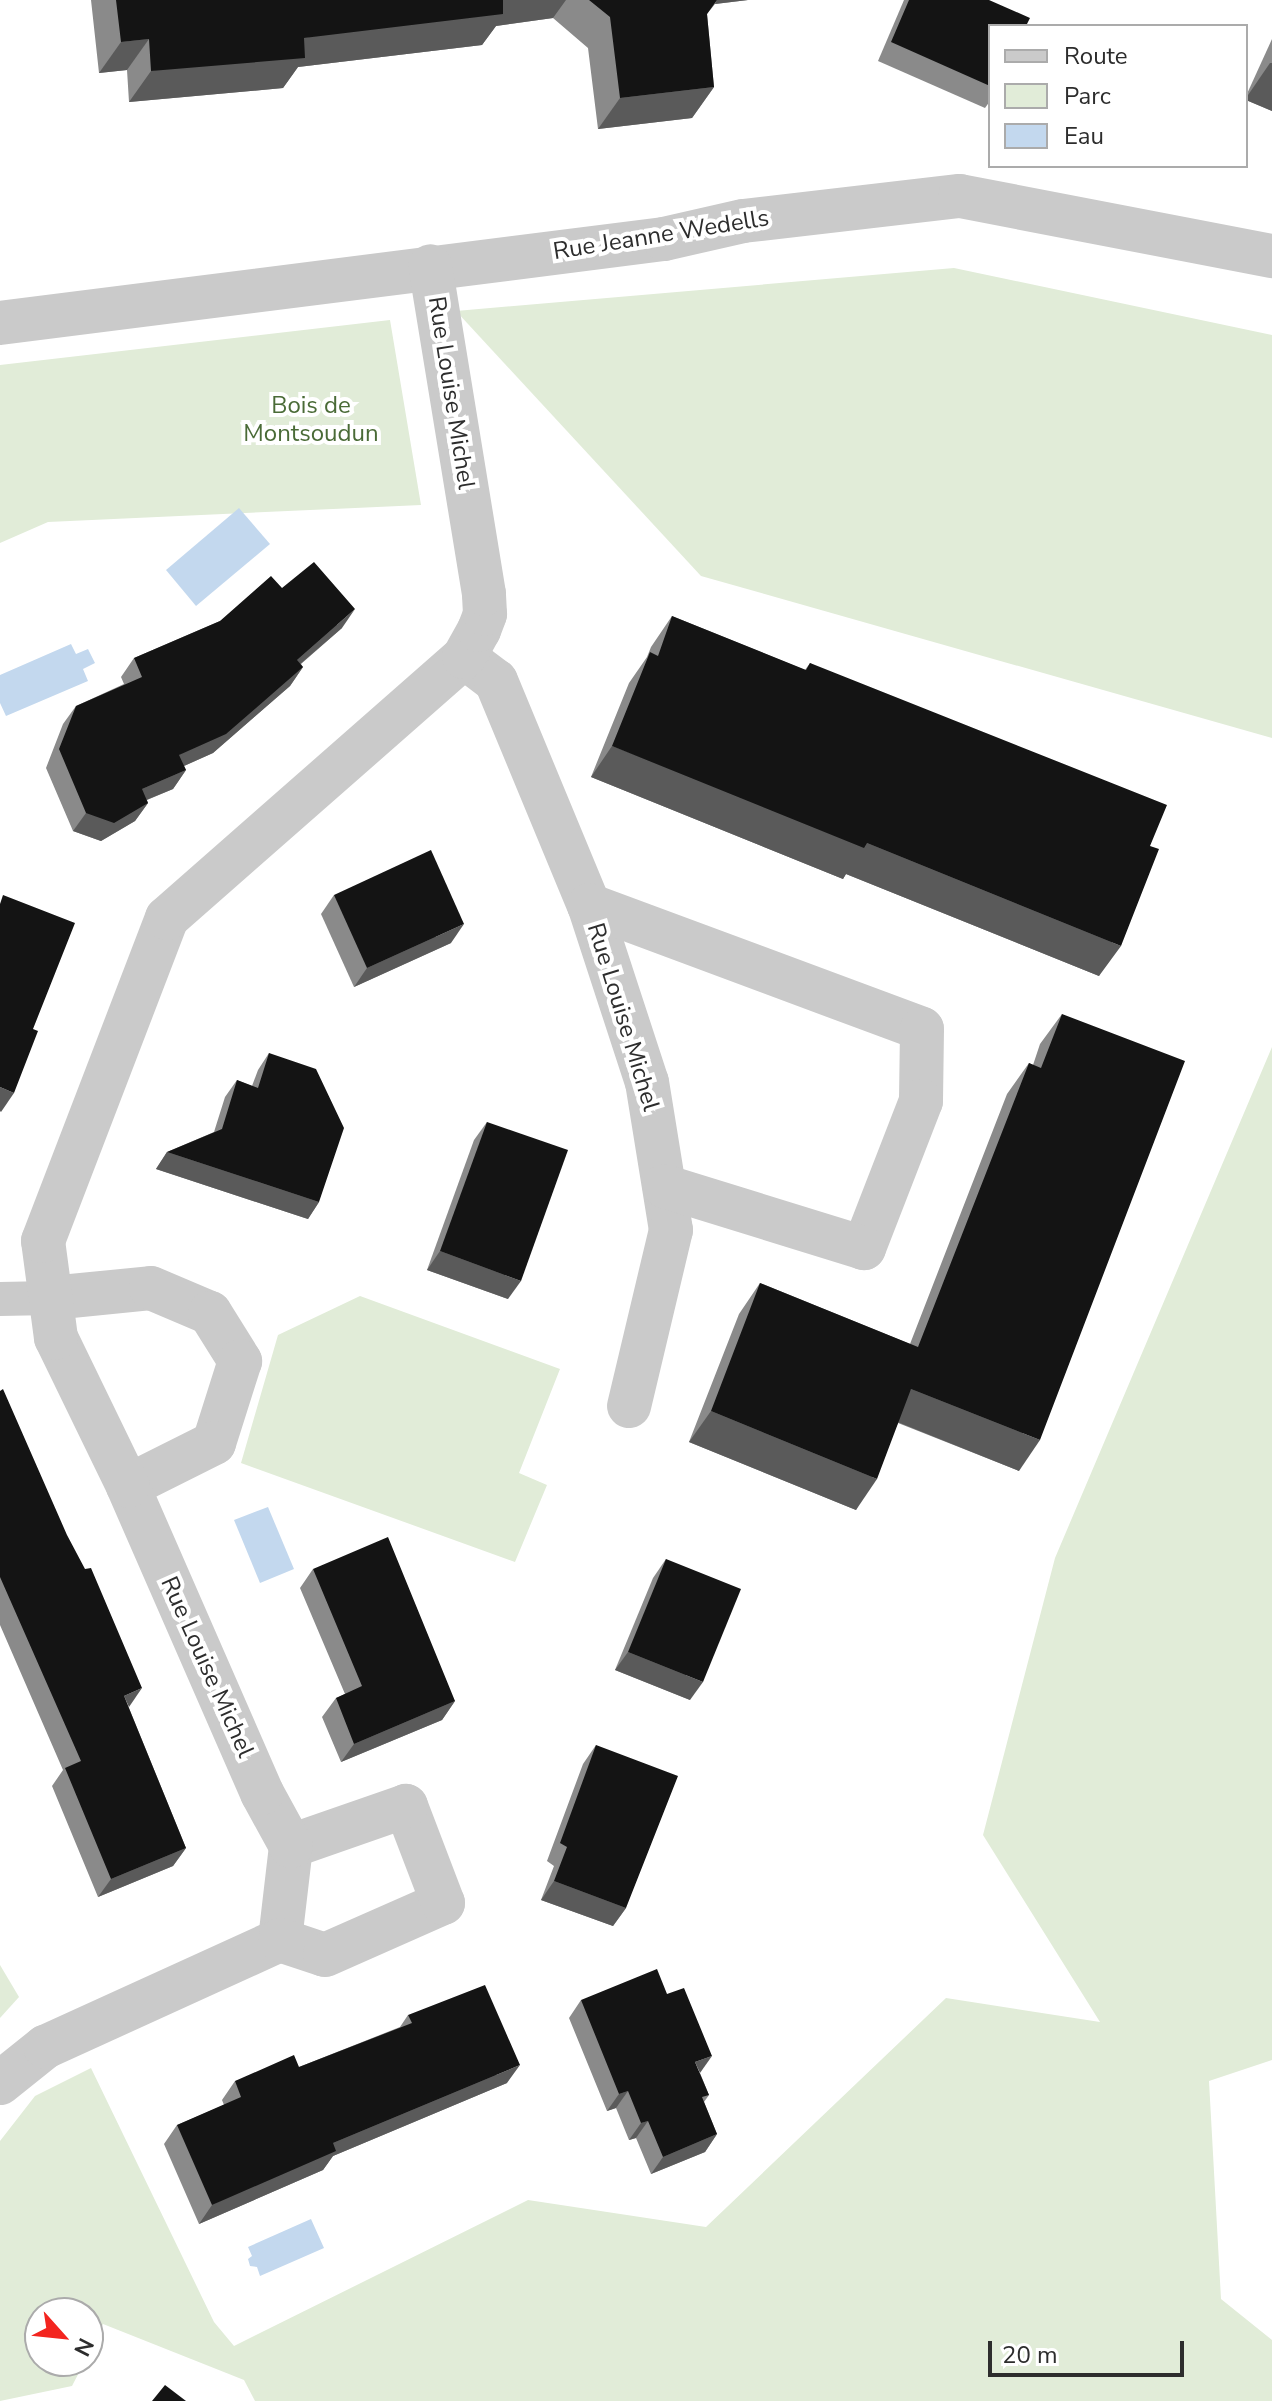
<!DOCTYPE html>
<style>
body{margin:0}
#map{position:relative;width:1272px;height:2401px;overflow:hidden;background:#fff;font-family:"Nunito Sans",sans-serif}
div>[style]{position:absolute}
[style*='--x']{left:calc(var(--x)*1px);top:calc(var(--y)*1px);width:calc(var(--w)*1px);rotate:calc(var(--a)*1deg)}
.green>*{inset:0;background:#e1ecd8}
.water>*{inset:0;background:#c3d8ee}
.lane>*{height:34px;margin:-17px;padding:0 17px;transform-origin:17px;border-radius:17px;background:#cacaca}
.street>*{height:44px;margin:-22px;padding:0 22px;transform-origin:22px;border-radius:22px;background:#cacaca}
.wall>*{inset:0;background:#8a8a8a}
.shaded-wall>*{inset:0;background:#5a5a5a}
.building>*{inset:0;background:#141414}
span{translate:-50% -50%;white-space:nowrap;text-align:center;line-height:1.15;-webkit-text-stroke:8px #fff;paint-order:stroke}
.street-label{font-size:24px;color:#2d2d2d}
.park-label{font-size:24px;color:#4a6b37}
.legend{position:absolute;left:988px;top:24px;width:260px;height:144px;box-sizing:border-box;background:#fff;border:2px solid #ababab;margin:0;padding:10px 14px;list-style:none;font-size:24px;color:#2d2d2d}
.legend li{display:flex;align-items:center;gap:16px;height:40px}
.legend b{width:40px;border:2px solid #ababab}
.north{position:absolute;left:24px;top:2297px;width:80px;height:80px;box-sizing:border-box;background:#fff;border:2px solid #ababab;border-radius:50%;rotate:117deg;font-size:22px;font-weight:700;line-height:32px;text-align:center;color:#2d2d2d}
.north::after{content:'';display:block;margin:auto;width:28px;height:36px;background:#f3251f;clip-path:polygon(50% 0,100% 100%,50% 72%,0 100%)}
.scale{position:absolute;left:988px;top:2341px;width:196px;height:36px;box-sizing:border-box;border:4px solid #2d2d2d;border-top:0;padding-left:10px;font-size:24px;line-height:28px;white-space:nowrap;color:#2d2d2d;-webkit-text-stroke:6px #fff;paint-order:stroke}
</style>
<div id="map">
<div class="green">
<div style="clip-path:polygon(954px 268px,1272px 335px,1272px 738px,701px 576px,456px 311px)"></div>
<div style="clip-path:polygon(390px 320px,421px 505px,48px 522px,0 543px,0 365px)"></div>
<div style="clip-path:polygon(1272px 1047px,1272px 2060px,1209px 2081px,1221px 2299px,1272px 2340px,1272px 2401px,255px 2401px,244px 2380px,103px 2324px,88px 2354px,88px 2313px,40px 2313px,40px 2361px,85px 2361px,72px 2386px,0 2401px,0 2141px,35px 2096px,91px 2068px,214px 2322px,234px 2346px,528px 2200px,706px 2227px,946px 1998px,1100px 2022px,983px 1835px,1055px 1558px)"></div>
<div style="clip-path:polygon(360px 1296px,560px 1369px,519px 1473px,547px 1485px,515px 1562px,241px 1463px,278px 1335px)"></div>
<div style="clip-path:polygon(0 1965px,19px 1997px,0 2018px)"></div>
</div>
<div class="water">
<div style="clip-path:polygon(239px 508px,270px 544px,196px 606px,166px 570px)"></div>
<div style="clip-path:polygon(71px 644px,76px 654px,88px 649px,95px 663px,83px 669px,88px 681px,6px 716px,0 703px,0 675px)"></div>
<div style="clip-path:polygon(268px 1507px,294px 1569px,260px 1583px,234px 1520px)"></div>
<div style="clip-path:polygon(311px 2219px,324px 2248px,260px 2276px,257px 2267px,250px 2266px,248px 2259px,252px 2256px,248px 2247px)"></div>
</div>
<div class="lane">
<div style="--x:0;--y:1299;--w:51;--a:-1.1"></div>
</div>
<div class="street">
<div style="--x:0;--y:323;--w:669;--a:-7.21"></div>
<div style="--x:664;--y:239;--w:81;--a:-12.8"></div>
<div style="--x:743;--y:221;--w:218;--a:-6.6"></div>
<div style="--x:960;--y:196;--w:318;--a:10.9"></div>
<div style="--x:464;--y:657;--w:40;--a:37"></div>
<div style="--x:496;--y:681;--w:243;--a:67.5"></div>
<div style="--x:589;--y:905;--w:186;--a:71.9"></div>
<div style="--x:647;--y:1082;--w:150;--a:80.8"></div>
<div style="--x:671;--y:1230;--w:181;--a:103.4"></div>
<div style="--x:589;--y:905;--w:355;--a:20.4"></div>
<div style="--x:922;--y:1029;--w:72;--a:90.8"></div>
<div style="--x:921;--y:1101;--w:158;--a:111.2"></div>
<div style="--x:864;--y:1248;--w:209;--a:-162.8"></div>
<div style="--x:51;--y:1298;--w:100;--a:-5.7"></div>
<div style="--x:151;--y:1288;--w:64;--a:23"></div>
<div style="--x:210;--y:1313;--w:57;--a:58"></div>
<div style="--x:240;--y:1361;--w:86;--a:107.6"></div>
<div style="--x:214;--y:1443;--w:96;--a:153.4"></div>
<div style="--x:280;--y:1940;--w:95;--a:-83.3"></div>
<div style="--x:0;--y:2083;--w:58;--a:-38.7"></div>
<div style="--x:45;--y:2047;--w:258;--a:-24.5"></div>
<div style="--x:280;--y:1940;--w:47;--a:18.4"></div>
<div style="--x:325;--y:1955;--w:129;--a:-23.8"></div>
<div style="--x:443;--y:1903;--w:104;--a:-110.9"></div>
<div style="--x:406;--y:1806;--w:122;--a:160.8"></div>
<div style="--x:291;--y:1846;--w:60;--a:-118.7"></div>
<div style="--x:262;--y:1793;--w:335;--a:-113.6"></div>
<div style="--x:128;--y:1486;--w:165;--a:-115.9"></div>
<div style="--x:56;--y:1338;--w:98;--a:-97.6"></div>
<div style="--x:43;--y:1241;--w:346;--a:-69"></div>
<div style="--x:167;--y:918;--w:395;--a:-41.3"></div>
<div style="--x:464;--y:657;--w:31;--a:-61"></div>
<div style="--x:479;--y:630;--w:17;--a:-69"></div>
<div style="--x:485;--y:614;--w:20;--a:-93"></div>
<div style="--x:484;--y:594;--w:332;--a:-99.3"></div>
</div>
<div class="wall">
<div style="clip-path:polygon(91px 0,748px 0,715px 4px,707px 14px,714px 87px,692px 118px,598px 129px,588px 48px,553px 18px,496px 26px,482px 45px,298px 67px,283px 88px,129px 102px,127px 70px,99px 73px)"></div>
<div style="clip-path:polygon(904px 0,989px 0,990px 101px,985px 108px,878px 61px)"></div>
<div style="clip-path:polygon(1272px 39px,1272px 111px,1246px 100px,1246px 96px)"></div>
<div style="clip-path:polygon(282px 588px,342px 628px,301px 664px,303px 667px,290px 686px,213px 753px,184px 766px,186px 770px,173px 789px,147px 800px,148px 803px,135px 821px,101px 841px,73px 831px,46px 768px,63px 724px,76px 706px,124px 684px,121px 677px,134px 658px,220px 621px)"></div>
<div style="clip-path:polygon(672px 616px,805px 670px,810px 663px,1150px 846px,1099px 976px,846px 874px,843px 879px,591px 777px,629px 683px,647px 657px,651px 647px)"></div>
<div style="clip-path:polygon(334px 895px,451px 943px,354px 987px,321px 914px)"></div>
<div style="clip-path:polygon(1062px 1014px,1019px 1471px,898px 1423px,856px 1510px,689px 1442px,739px 1314px,760px 1283px,910px 1344px,1007px 1094px,1029px 1063px,1033px 1065px,1040px 1044px)"></div>
<div style="clip-path:polygon(269px 1053px,319px 1202px,308px 1219px,156px 1169px,167px 1152px,214px 1132px,225px 1097px,237px 1080px,252px 1086px,258px 1070px)"></div>
<div style="clip-path:polygon(487px 1122px,508px 1299px,427px 1270px,474px 1140px)"></div>
<div style="clip-path:polygon(0 1391px,186px 1848px,173px 1866px,98px 1897px,52px 1786px,63px 1770px,0 1625px)"></div>
<div style="clip-path:polygon(666px 1559px,690px 1700px,615px 1670px,653px 1578px)"></div>
<div style="clip-path:polygon(313px 1569px,455px 1701px,442px 1720px,341px 1762px,322px 1717px,336px 1698px,345px 1694px,300px 1588px)"></div>
<div style="clip-path:polygon(596px 1745px,626px 1908px,613px 1926px,541px 1900px,554px 1866px,547px 1861px,583px 1764px)"></div>
<div style="clip-path:polygon(581px 2000px,700px 2073px,709px 2095px,704px 2102px,717px 2134px,705px 2152px,651px 2174px,636px 2138px,629px 2140px,616px 2108px,607px 2111px,569px 2018px)"></div>
<div style="clip-path:polygon(408px 2015px,507px 2083px,333px 2156px,323px 2170px,199px 2224px,164px 2144px,177px 2125px,224px 2105px,222px 2100px,235px 2081px,299px 2067px,400px 2027px)"></div>
</div>
<div class="shaded-wall">
<div style="clip-path:polygon(500px 0,566px 0,553px 18px,496px 26px,482px 45px,298px 67px,283px 88px,129px 102px,151px 71px,304px 38px)"></div>
<div style="clip-path:polygon(717px 0,748px 0,715px 4px)"></div>
<div style="clip-path:polygon(149px 39px,127px 70px,99px 73px,121px 42px)"></div>
<div style="clip-path:polygon(1270px 63px,1272px 63px,1272px 111px,1246px 100px,1246px 98px)"></div>
<div style="clip-path:polygon(714px 87px,692px 118px,598px 129px,620px 98px)"></div>
<div style="clip-path:polygon(355px 609px,342px 628px,284px 678px,297px 660px)"></div>
<div style="clip-path:polygon(303px 667px,290px 686px,213px 753px,166px 774px,179px 755px)"></div>
<div style="clip-path:polygon(612px 746px,867px 843px,1121px 946px,1099px 976px,846px 874px,843px 879px,591px 777px)"></div>
<div style="clip-path:polygon(186px 770px,173px 789px,129px 807px,142px 789px)"></div>
<div style="clip-path:polygon(148px 803px,135px 821px,101px 841px,73px 831px,86px 813px)"></div>
<div style="clip-path:polygon(464px 924px,451px 943px,354px 987px,367px 968px)"></div>
<div style="clip-path:polygon(0 1087px,14px 1093px,1px 1112px,0 1111px)"></div>
<div style="clip-path:polygon(167px 1152px,319px 1202px,308px 1219px,156px 1169px)"></div>
<div style="clip-path:polygon(440px 1251px,521px 1281px,508px 1299px,427px 1270px)"></div>
<div style="clip-path:polygon(911px 1389px,1040px 1440px,1019px 1471px,890px 1419px)"></div>
<div style="clip-path:polygon(711px 1411px,877px 1479px,856px 1510px,689px 1442px)"></div>
<div style="clip-path:polygon(628px 1652px,703px 1682px,690px 1700px,615px 1670px)"></div>
<div style="clip-path:polygon(142px 1688px,129px 1707px,124px 1696px)"></div>
<div style="clip-path:polygon(455px 1701px,442px 1720px,341px 1762px,354px 1744px)"></div>
<div style="clip-path:polygon(186px 1848px,173px 1866px,98px 1897px,111px 1879px)"></div>
<div style="clip-path:polygon(554px 1881px,626px 1908px,613px 1926px,541px 1900px)"></div>
<div style="clip-path:polygon(712px 2056px,700px 2073px,695px 2062px)"></div>
<div style="clip-path:polygon(520px 2065px,507px 2083px,333px 2156px,323px 2170px,199px 2224px,212px 2205px,333px 2143px)"></div>
<div style="clip-path:polygon(628px 2091px,616px 2108px,607px 2111px,619px 2094px)"></div>
<div style="clip-path:polygon(648px 2121px,636px 2138px,629px 2140px,641px 2123px)"></div>
<div style="clip-path:polygon(717px 2134px,705px 2152px,651px 2174px,663px 2157px)"></div>
</div>
<div class="building">
<div style="clip-path:polygon(116px 0,503px 0,503px 14px,304px 38px,305px 58px,151px 71px,149px 39px,121px 42px)"></div>
<div style="clip-path:polygon(589px 0,717px 0,707px 14px,714px 87px,620px 98px,610px 17px)"></div>
<div style="clip-path:polygon(909px 0,989px 0,1030px 18px,1026px 26px,990px 26px,990px 86px,891px 42px)"></div>
<div style="clip-path:polygon(314px 562px,355px 609px,297px 660px,303px 667px,226px 734px,179px 755px,186px 770px,142px 789px,148px 803px,114px 823px,86px 813px,59px 749px,76px 706px,142px 677px,134px 658px,220px 621px,271px 576px,282px 588px)"></div>
<div style="clip-path:polygon(672px 616px,806px 670px,810px 663px,1167px 805px,1150px 846px,1159px 849px,1121px 946px,867px 843px,864px 848px,612px 746px,650px 652px,658px 656px)"></div>
<div style="clip-path:polygon(431px 850px,464px 924px,367px 968px,334px 895px)"></div>
<div style="clip-path:polygon(3px 895px,75px 923px,33px 1029px,38px 1031px,14px 1093px,0 1087px,0 904px)"></div>
<div style="clip-path:polygon(1062px 1014px,1185px 1061px,1040px 1440px,911px 1389px,877px 1479px,711px 1411px,760px 1283px,918px 1347px,1029px 1063px,1041px 1068px)"></div>
<div style="clip-path:polygon(269px 1053px,316px 1069px,344px 1128px,319px 1202px,167px 1152px,222px 1129px,237px 1080px,258px 1088px)"></div>
<div style="clip-path:polygon(487px 1122px,568px 1150px,521px 1281px,440px 1251px)"></div>
<div style="clip-path:polygon(3px 1389px,67px 1535px,85px 1569px,91px 1568px,142px 1688px,124px 1696px,186px 1848px,111px 1879px,65px 1768px,81px 1761px,0 1577px,0 1391px)"></div>
<div style="clip-path:polygon(388px 1537px,455px 1701px,354px 1744px,336px 1698px,362px 1686px,313px 1569px)"></div>
<div style="clip-path:polygon(666px 1559px,741px 1589px,703px 1682px,628px 1652px)"></div>
<div style="clip-path:polygon(596px 1745px,678px 1776px,626px 1908px,554px 1881px,567px 1847px,560px 1843px)"></div>
<div style="clip-path:polygon(657px 1969px,667px 1994px,684px 1988px,712px 2056px,695px 2062px,709px 2095px,702px 2097px,717px 2134px,663px 2157px,648px 2121px,641px 2123px,628px 2091px,619px 2094px,581px 2000px)"></div>
<div style="clip-path:polygon(485px 1985px,520px 2065px,333px 2143px,336px 2151px,212px 2205px,177px 2125px,241px 2097px,235px 2081px,294px 2055px,299px 2067px,412px 2023px,408px 2015px)"></div>
<div style="clip-path:polygon(165px 2385px,186px 2401px,152px 2401px)"></div>
</div>
<div class="street-label">
<span style="left:661px;top:235px;rotate:-9deg">Rue Jeanne Wedells</span>
<span style="left:451px;top:393px;rotate:81deg">Rue Louise Michel</span>
<span style="left:623px;top:1017px;rotate:73deg">Rue Louise Michel</span>
<span style="left:207px;top:1667px;rotate:66deg">Rue Louise Michel</span>
</div>
<div class="park-label">
<span style="left:311px;top:420px">Bois de<br>Montsoudun</span>
</div>
<ul class="legend">
<li><b style="height:10px;background:#cacaca"></b>Route</li>
<li><b style="height:22px;background:#e1ecd8"></b>Parc</li>
<li><b style="height:22px;background:#c3d8ee"></b>Eau</li>
</ul>
<div class="north">N</div>
<div class="scale">20 m</div>
</div>
